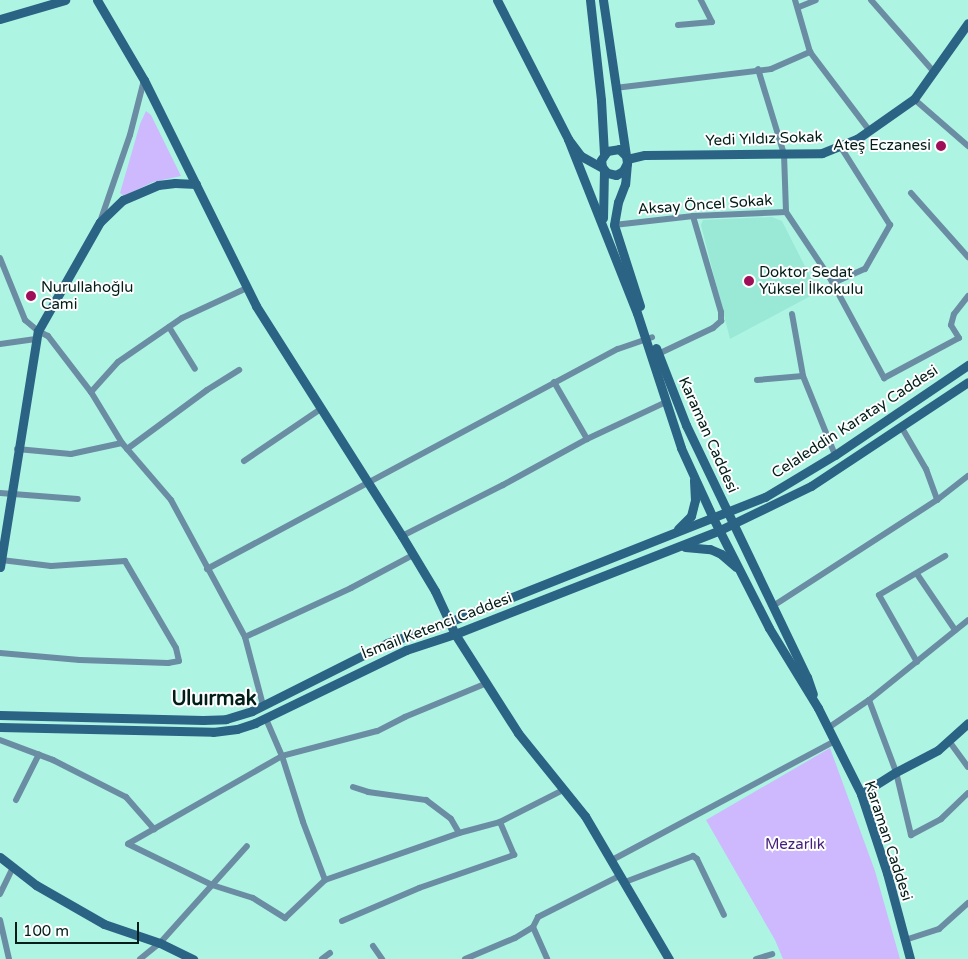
<!DOCTYPE html>
<meta charset="utf-8">
<style>
body{margin:0}
#map{position:relative;width:968px;height:959px;overflow:hidden;background:#aef4e3;font-family:"Varela Round",sans-serif}
div>[style]{position:absolute}
[style*='--x']{left:calc(var(--x)*1px);top:calc(var(--y)*1px);width:calc(var(--w)*1px);rotate:calc(var(--a)*1deg)}
.built>*{inset:0;background:#99e9d6}
.green>*{inset:0;background:#ceb9fe}
.street>*{height:6px;margin:-3px;padding:0 3px;transform-origin:3px;border-radius:3px;background:#6a8da4}
.secondary>*{height:9px;margin:-4.5px;padding:0 4.5px;transform-origin:4.5px;border-radius:4.5px;background:#2b6384}
.dots>*{width:14px;height:14px;translate:-50% -50%;box-sizing:border-box;border:2px solid #fff;border-radius:50%}
span{translate:-50% -50%;white-space:nowrap;text-align:center;line-height:1.15;-webkit-text-stroke:4px #fff;paint-order:stroke}
.street-label{font-size:15px;color:#021e19}
.poi-label{font-size:15px;color:#021e19}
.right{translate:-100% -50%;text-align:right}
.left{translate:0 -50%;text-align:left}
.park-label{font-size:15px;color:#461f7b}
.district-label{font-size:20px;color:#021e19;font-weight:700}
.scale{position:absolute;left:15px;top:922px;width:124px;height:22px;box-sizing:border-box;border:2px solid #021e19;border-top:0;padding-left:6px;font-size:15px;line-height:18px;white-space:nowrap;color:#021e19;-webkit-text-stroke:4px #fff;paint-order:stroke}
</style>
<div id="map">
<div class="built">
<div style="clip-path:polygon(772px 217px,782px 221px,818px 292px,730px 339px,701px 225px,703px 220px)"></div>
</div>
<div class="green">
<div style="clip-path:polygon(146px 111px,151px 115px,181px 176px,153px 182px,124px 196px,120px 193px,140px 124px)"></div>
<div style="clip-path:polygon(830px 748px,875px 871px,900px 959px,783px 959px,775px 940px,706px 820px)"></div>
</div>
<div class="street">
<div style="--x:795;--y:0;--w:54;--a:73.9"></div>
<div style="--x:810;--y:52;--w:98;--a:52.9"></div>
<div style="--x:871;--y:0;--w:96;--a:48.8"></div>
<div style="--x:799;--y:7;--w:18;--a:-22"></div>
<div style="--x:678;--y:25;--w:34;--a:-5"></div>
<div style="--x:712;--y:22;--w:25;--a:-117"></div>
<div style="--x:758;--y:69;--w:89;--a:73"></div>
<div style="--x:784;--y:154;--w:58;--a:88"></div>
<div style="--x:615;--y:88;--w:157;--a:-6.9"></div>
<div style="--x:771;--y:69;--w:43;--a:-23.6"></div>
<div style="--x:914;--y:99;--w:72;--a:41"></div>
<div style="--x:911;--y:193;--w:86;--a:48.3"></div>
<div style="--x:100;--y:222;--w:92;--a:-71"></div>
<div style="--x:130;--y:135;--w:57;--a:-75.7"></div>
<div style="--x:614;--y:225;--w:80;--a:-6.5"></div>
<div style="--x:693;--y:216;--w:93;--a:-2.5"></div>
<div style="--x:786;--y:212;--w:79;--a:56.3"></div>
<div style="--x:830;--y:278;--w:114;--a:61.6"></div>
<div style="--x:884;--y:378;--w:85;--a:-28.1"></div>
<div style="--x:959;--y:338;--w:15;--a:-122"></div>
<div style="--x:951;--y:325;--w:11;--a:-75"></div>
<div style="--x:954;--y:314;--w:23;--a:-52"></div>
<div style="--x:0;--y:258;--w:67;--a:68"></div>
<div style="--x:25;--y:320;--w:17;--a:40"></div>
<div style="--x:38;--y:331;--w:11;--a:27"></div>
<div style="--x:48;--y:336;--w:71;--a:52.5"></div>
<div style="--x:91;--y:392;--w:60;--a:58.7"></div>
<div style="--x:122;--y:443;--w:75;--a:49.3"></div>
<div style="--x:171;--y:500;--w:156;--a:61.6"></div>
<div style="--x:245;--y:637;--w:70;--a:75.2"></div>
<div style="--x:833;--y:283;--w:35;--a:-24"></div>
<div style="--x:865;--y:269;--w:51;--a:-60.4"></div>
<div style="--x:890;--y:225;--w:93;--a:-122.3"></div>
<div style="--x:792;--y:314;--w:63;--a:79.9"></div>
<div style="--x:169;--y:327;--w:49;--a:58.2"></div>
<div style="--x:0;--y:344;--w:36;--a:-8"></div>
<div style="--x:656;--y:355;--w:63;--a:-25.3"></div>
<div style="--x:713;--y:328;--w:11;--a:-41"></div>
<div style="--x:721;--y:321;--w:9;--a:-90"></div>
<div style="--x:721;--y:312;--w:100;--a:-106.3"></div>
<div style="--x:757;--y:380;--w:46;--a:-5"></div>
<div style="--x:803;--y:376;--w:85;--a:67.9"></div>
<div style="--x:554;--y:382;--w:66;--a:59.9"></div>
<div style="--x:91;--y:392;--w:40;--a:-48"></div>
<div style="--x:118;--y:362;--w:78;--a:-34.5"></div>
<div style="--x:182;--y:318;--w:72;--a:-24.8"></div>
<div style="--x:902;--y:428;--w:48;--a:59.7"></div>
<div style="--x:926;--y:469;--w:33;--a:70"></div>
<div style="--x:17;--y:449;--w:54;--a:5.3"></div>
<div style="--x:71;--y:454;--w:52;--a:-12.2"></div>
<div style="--x:127;--y:449;--w:99;--a:-36.4"></div>
<div style="--x:207;--y:390;--w:38;--a:-32"></div>
<div style="--x:244;--y:461;--w:94;--a:-34.2"></div>
<div style="--x:0;--y:493;--w:78;--a:4.4"></div>
<div style="--x:402;--y:536;--w:113;--a:-26.8"></div>
<div style="--x:503;--y:485;--w:96;--a:-28.7"></div>
<div style="--x:587;--y:439;--w:87;--a:-25.1"></div>
<div style="--x:207;--y:569;--w:466;--a:-28.2"></div>
<div style="--x:618;--y:349;--w:36;--a:-19"></div>
<div style="--x:917;--y:574;--w:68;--a:55.8"></div>
<div style="--x:773;--y:606;--w:195;--a:-32.9"></div>
<div style="--x:937;--y:500;--w:39;--a:-38"></div>
<div style="--x:245;--y:637;--w:117;--a:-24.8"></div>
<div style="--x:351;--y:588;--w:70;--a:-28"></div>
<div style="--x:0;--y:653;--w:80;--a:5"></div>
<div style="--x:80;--y:660;--w:88;--a:2"></div>
<div style="--x:168;--y:663;--w:11;--a:-10"></div>
<div style="--x:179;--y:661;--w:13;--a:-103"></div>
<div style="--x:176;--y:648;--w:101;--a:-120.4"></div>
<div style="--x:125;--y:561;--w:74;--a:176.1"></div>
<div style="--x:51;--y:566;--w:50;--a:-173.2"></div>
<div style="--x:917;--y:662;--w:77;--a:-119.6"></div>
<div style="--x:879;--y:595;--w:77;--a:-30.6"></div>
<div style="--x:487;--y:683;--w:89;--a:157.5"></div>
<div style="--x:405;--y:717;--w:31;--a:153"></div>
<div style="--x:377;--y:731;--w:98;--a:165.3"></div>
<div style="--x:282;--y:756;--w:177;--a:150.3"></div>
<div style="--x:128;--y:844;--w:93;--a:26"></div>
<div style="--x:212;--y:885;--w:43;--a:17.6"></div>
<div style="--x:253;--y:898;--w:38;--a:32"></div>
<div style="--x:285;--y:918;--w:55;--a:-43.5"></div>
<div style="--x:325;--y:880;--w:142;--a:-19.3"></div>
<div style="--x:459;--y:833;--w:42;--a:-15"></div>
<div style="--x:500;--y:822;--w:71;--a:-26.9"></div>
<div style="--x:869;--y:700;--w:77;--a:69.4"></div>
<div style="--x:896;--y:772;--w:65;--a:76.6"></div>
<div style="--x:911;--y:835;--w:34;--a:-28"></div>
<div style="--x:941;--y:819;--w:37;--a:-44"></div>
<div style="--x:266;--y:719;--w:40;--a:66.6"></div>
<div style="--x:282;--y:756;--w:69;--a:72.3"></div>
<div style="--x:303;--y:822;--w:62;--a:69.2"></div>
<div style="--x:828;--y:728;--w:50;--a:-34.3"></div>
<div style="--x:869;--y:700;--w:127;--a:-38.9"></div>
<div style="--x:0;--y:740;--w:57;--a:20.7"></div>
<div style="--x:53;--y:760;--w:82;--a:26.9"></div>
<div style="--x:126;--y:797;--w:43;--a:48.8"></div>
<div style="--x:949;--y:741;--w:32;--a:54"></div>
<div style="--x:353;--y:787;--w:16;--a:18"></div>
<div style="--x:368;--y:792;--w:59;--a:7.9"></div>
<div style="--x:426;--y:800;--w:31;--a:37"></div>
<div style="--x:451;--y:819;--w:16;--a:60"></div>
<div style="--x:16;--y:800;--w:51;--a:-63.4"></div>
<div style="--x:612;--y:860;--w:253;--a:-28.1"></div>
<div style="--x:625;--y:882;--w:73;--a:-20.9"></div>
<div style="--x:693;--y:856;--w:5;--a:37"></div>
<div style="--x:697;--y:859;--w:62;--a:64.3"></div>
<div style="--x:0;--y:894;--w:30;--a:-64"></div>
<div style="--x:0;--y:920;--w:40;--a:77"></div>
<div style="--x:342;--y:921;--w:84;--a:-23.2"></div>
<div style="--x:419;--y:888;--w:101;--a:-19.2"></div>
<div style="--x:514;--y:855;--w:36;--a:-113"></div>
<div style="--x:533;--y:927;--w:35;--a:66"></div>
<div style="--x:905;--y:940;--w:36;--a:-18"></div>
<div style="--x:939;--y:929;--w:39;--a:-42"></div>
<div style="--x:373;--y:946;--w:16;--a:55"></div>
<div style="--x:140;--y:959;--w:26;--a:-39"></div>
<div style="--x:160;--y:943;--w:130;--a:-48.1"></div>
<div style="--x:322;--y:959;--w:10;--a:-37"></div>
<div style="--x:465;--y:959;--w:54;--a:-22.8"></div>
<div style="--x:515;--y:938;--w:21;--a:-31"></div>
<div style="--x:533;--y:927;--w:11;--a:-63"></div>
<div style="--x:538;--y:917;--w:93;--a:-26.8"></div>
<div style="--x:756;--y:959;--w:17;--a:-17"></div>
</div>
<div class="secondary">
<div style="--x:97;--y:0;--w:93;--a:59.6"></div>
<div style="--x:144;--y:80;--w:252;--a:63.6"></div>
<div style="--x:256;--y:306;--w:272;--a:57.6"></div>
<div style="--x:402;--y:536;--w:64;--a:59"></div>
<div style="--x:435;--y:591;--w:47;--a:65.1"></div>
<div style="--x:455;--y:634;--w:117;--a:57.5"></div>
<div style="--x:518;--y:733;--w:107;--a:51.1"></div>
<div style="--x:585;--y:816;--w:166;--a:59.6"></div>
<div style="--x:497;--y:0;--w:156;--a:62.9"></div>
<div style="--x:568;--y:139;--w:21;--a:53"></div>
<div style="--x:581;--y:156;--w:25;--a:29"></div>
<div style="--x:590;--y:0;--w:101;--a:83.7"></div>
<div style="--x:601;--y:100;--w:53;--a:86.8"></div>
<div style="--x:603;--y:0;--w:165;--a:81.6"></div>
<div style="--x:627;--y:163;--w:9;--a:117"></div>
<div style="--x:623;--y:171;--w:8;--a:150"></div>
<div style="--x:616;--y:175;--w:9;--a:-167"></div>
<div style="--x:607;--y:173;--w:8;--a:-130"></div>
<div style="--x:602;--y:167;--w:7;--a:-98"></div>
<div style="--x:601;--y:160;--w:11;--a:-56"></div>
<div style="--x:607;--y:151;--w:12;--a:-9"></div>
<div style="--x:619;--y:149;--w:8;--a:45"></div>
<div style="--x:0;--y:19;--w:68;--a:-16.3"></div>
<div style="--x:568;--y:139;--w:187;--a:68.4"></div>
<div style="--x:637;--y:313;--w:142;--a:71.9"></div>
<div style="--x:681;--y:448;--w:77;--a:65.4"></div>
<div style="--x:713;--y:518;--w:123;--a:63"></div>
<div style="--x:769;--y:628;--w:94;--a:58.5"></div>
<div style="--x:818;--y:708;--w:96;--a:63.4"></div>
<div style="--x:861;--y:794;--w:83;--a:71.8"></div>
<div style="--x:887;--y:873;--w:89;--a:75"></div>
<div style="--x:627;--y:159;--w:18;--a:-13"></div>
<div style="--x:645;--y:155;--w:177;--a:-0.6"></div>
<div style="--x:822;--y:153;--w:38;--a:-22"></div>
<div style="--x:857;--y:139;--w:70;--a:-35.1"></div>
<div style="--x:914;--y:99;--w:93;--a:-54.6"></div>
<div style="--x:627;--y:163;--w:21;--a:95"></div>
<div style="--x:625;--y:184;--w:19;--a:111"></div>
<div style="--x:618;--y:202;--w:23;--a:100"></div>
<div style="--x:614;--y:225;--w:85;--a:72.2"></div>
<div style="--x:603;--y:218;--w:47;--a:-88.8"></div>
<div style="--x:656;--y:348;--w:83;--a:68.7"></div>
<div style="--x:686;--y:425;--w:280;--a:64.4"></div>
<div style="--x:807;--y:677;--w:18;--a:71"></div>
<div style="--x:678;--y:529;--w:18;--a:-45"></div>
<div style="--x:691;--y:516;--w:16;--a:-76"></div>
<div style="--x:695;--y:500;--w:20;--a:-93"></div>
<div style="--x:685;--y:547;--w:25;--a:5"></div>
<div style="--x:710;--y:549;--w:12;--a:24"></div>
<div style="--x:721;--y:554;--w:20;--a:41"></div>
<div style="--x:0;--y:567;--w:239;--a:-80.9"></div>
<div style="--x:38;--y:331;--w:125;--a:-60.4"></div>
<div style="--x:100;--y:222;--w:32;--a:-44"></div>
<div style="--x:123;--y:200;--w:38;--a:-23"></div>
<div style="--x:158;--y:185;--w:17;--a:-7"></div>
<div style="--x:175;--y:183;--w:21;--a:3"></div>
<div style="--x:0;--y:715;--w:203;--a:1.4"></div>
<div style="--x:203;--y:720;--w:23;--a:-2"></div>
<div style="--x:226;--y:719;--w:27;--a:-17"></div>
<div style="--x:252;--y:711;--w:151;--a:-26.7"></div>
<div style="--x:387;--y:643;--w:76;--a:-19.1"></div>
<div style="--x:459;--y:618;--w:329;--a:-21.6"></div>
<div style="--x:765;--y:497;--w:82;--a:-31"></div>
<div style="--x:835;--y:455;--w:161;--a:-34.1"></div>
<div style="--x:0;--y:727;--w:213;--a:1.3"></div>
<div style="--x:213;--y:732;--w:24;--a:-7"></div>
<div style="--x:237;--y:729;--w:19;--a:-18"></div>
<div style="--x:255;--y:723;--w:168;--a:-25.8"></div>
<div style="--x:406;--y:650;--w:52;--a:-18.1"></div>
<div style="--x:455;--y:634;--w:285;--a:-21.4"></div>
<div style="--x:720;--y:530;--w:101;--a:-25.8"></div>
<div style="--x:811;--y:486;--w:188;--a:-33.5"></div>
<div style="--x:861;--y:794;--w:41;--a:-32.2"></div>
<div style="--x:896;--y:772;--w:47;--a:-27.6"></div>
<div style="--x:938;--y:750;--w:40;--a:-42"></div>
<div style="--x:0;--y:857;--w:46;--a:37.9"></div>
<div style="--x:36;--y:885;--w:78;--a:29.8"></div>
<div style="--x:104;--y:924;--w:59;--a:18.7"></div>
<div style="--x:160;--y:943;--w:37;--a:26"></div>
</div>
<div class="dots">
<div style="left:941px;top:146px;background:#9f0f59"></div>
<div style="left:749px;top:281px;background:#9f0f59"></div>
<div style="left:31px;top:296px;background:#9f0f59"></div>
</div>
<div class="street-label">
<span style="left:764px;top:139px;rotate:-2deg">Yedi Yıldız Sokak</span>
<span style="left:705px;top:205px;rotate:-4deg">Aksay Öncel Sokak</span>
<span style="left:855px;top:422px;rotate:-33deg">Celaleddin Karatay Caddesi</span>
<span style="left:708px;top:435px;rotate:66deg">Karaman Caddesi</span>
<span style="left:437px;top:626px;rotate:-21deg">İsmail Ketenci Caddesi</span>
<span style="left:888px;top:841px;rotate:72deg">Karaman Caddesi</span>
</div>
<div class="poi-label">
<span class="right" style="left:931px;top:146px">Ateş Eczanesi</span>
<span class="left" style="left:759px;top:281px">Doktor Sedat<br>Yüksel İlkokulu</span>
<span class="left" style="left:41px;top:296px">Nurullahoğlu<br>Cami</span>
</div>
<div class="park-label">
<span style="left:795px;top:845px">Mezarlık</span>
</div>
<div class="district-label">
<span style="left:214px;top:699px">Uluırmak</span>
</div>
<div class="scale">100 m</div>
</div>
